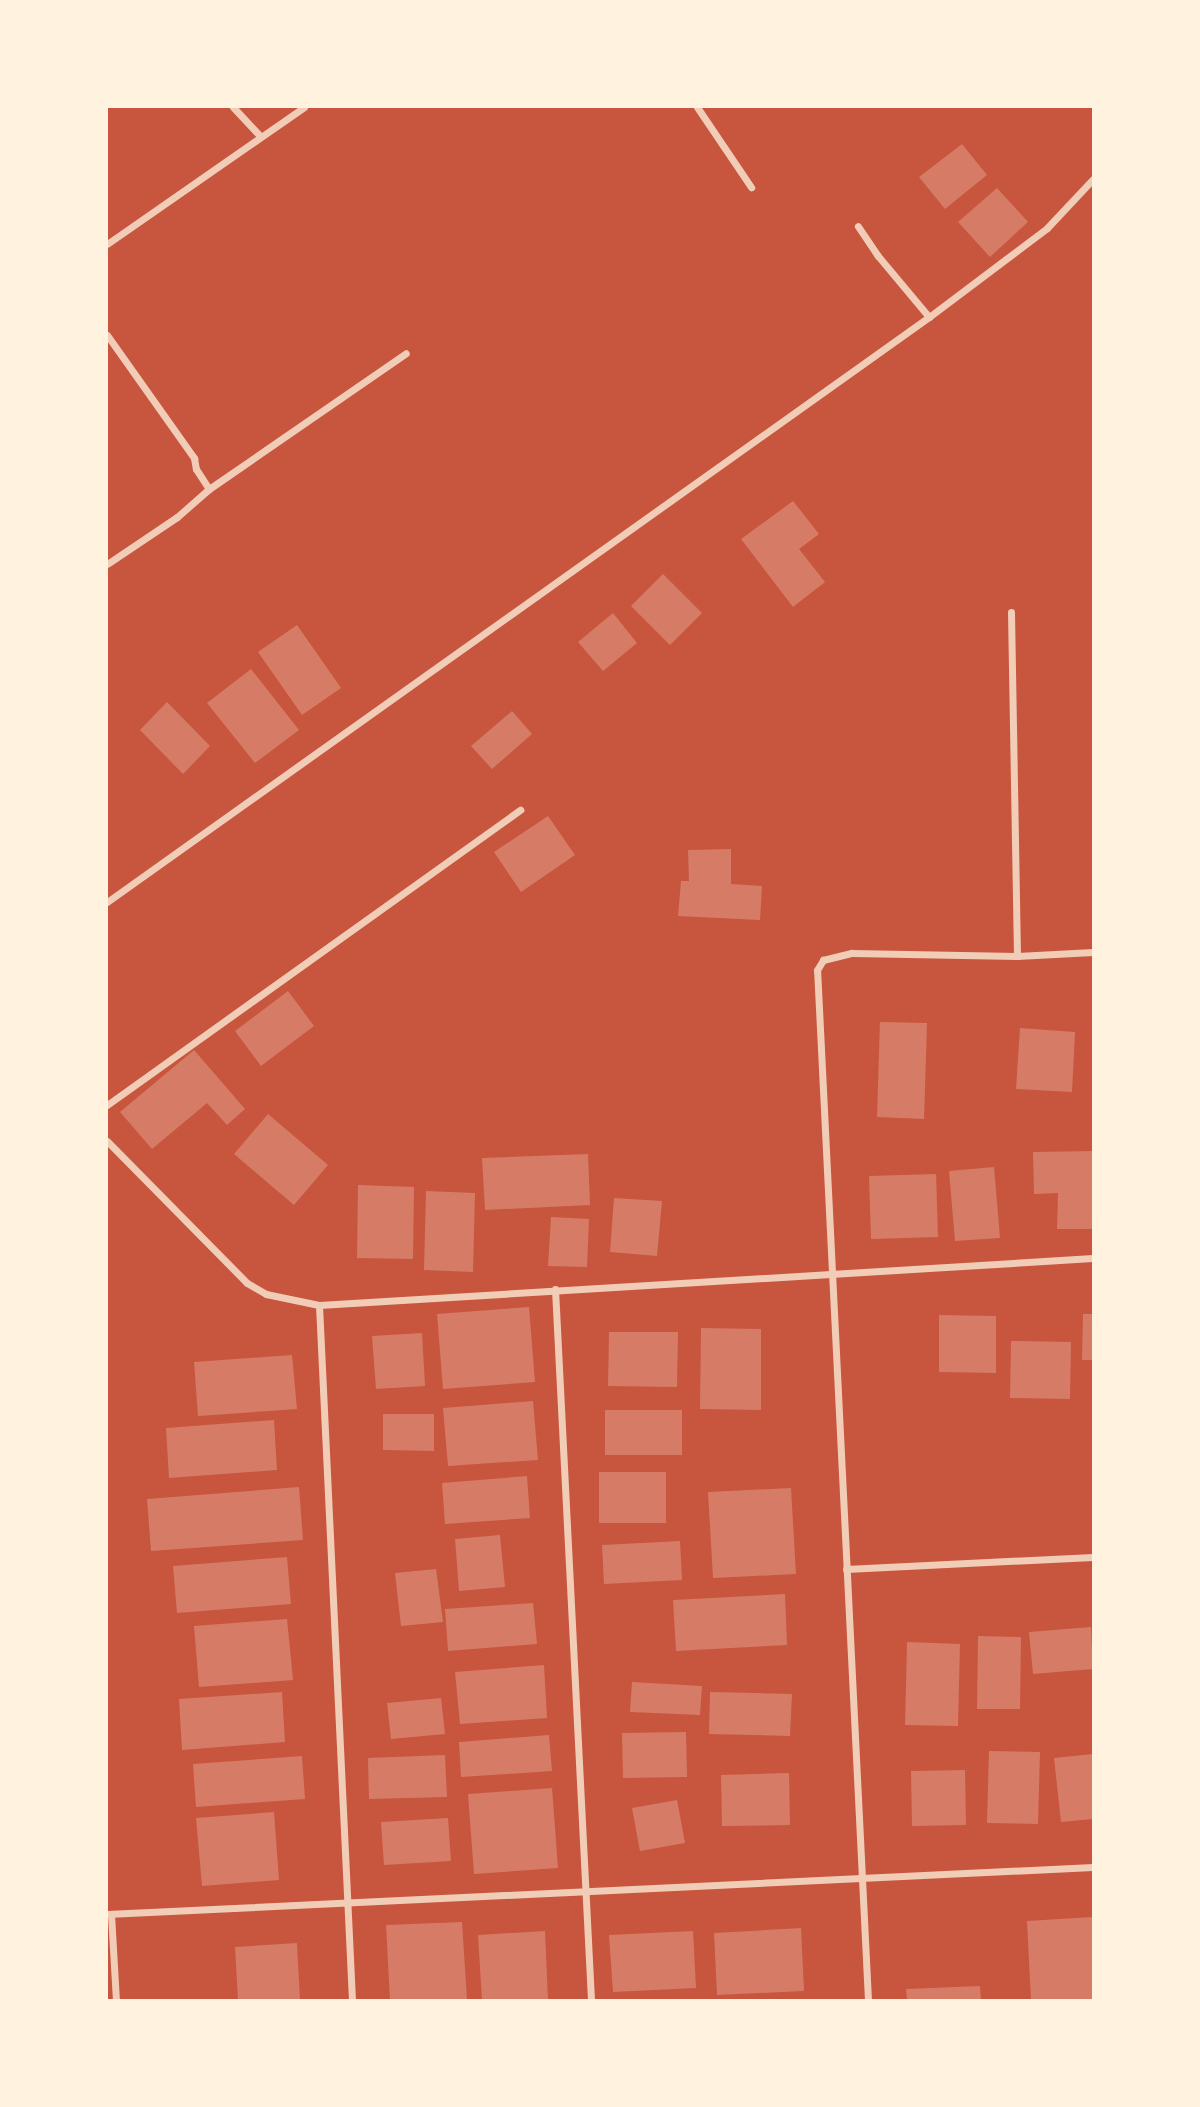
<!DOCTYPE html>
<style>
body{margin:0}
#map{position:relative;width:1200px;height:2107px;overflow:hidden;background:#c8553d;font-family:"PT Sans Narrow",sans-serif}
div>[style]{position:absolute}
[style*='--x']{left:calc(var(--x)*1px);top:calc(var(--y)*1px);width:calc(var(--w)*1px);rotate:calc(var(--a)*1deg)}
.building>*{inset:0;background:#d67c66}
.minor>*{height:7px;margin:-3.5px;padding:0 3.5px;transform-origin:3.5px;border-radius:3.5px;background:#f1ccb7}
span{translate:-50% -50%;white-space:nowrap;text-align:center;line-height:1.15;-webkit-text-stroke:7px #fff3e0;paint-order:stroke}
.frame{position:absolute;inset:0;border:108px solid #fff3e0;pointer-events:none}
</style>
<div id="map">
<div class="building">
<div style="clip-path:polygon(962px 144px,987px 175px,945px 209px,919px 177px)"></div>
<div style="clip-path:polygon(997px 188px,1028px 222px,990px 257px,958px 222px)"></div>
<div style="clip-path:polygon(793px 501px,819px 534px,799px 549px,825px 582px,793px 607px,741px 539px)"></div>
<div style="clip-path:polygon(663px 574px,702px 613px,670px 645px,631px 606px)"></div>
<div style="clip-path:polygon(613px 613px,637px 643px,603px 671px,578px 642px)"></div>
<div style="clip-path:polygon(297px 625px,341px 688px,302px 715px,258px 652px)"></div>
<div style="clip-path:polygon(251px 669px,299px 730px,255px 763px,207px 703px)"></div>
<div style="clip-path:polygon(167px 702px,210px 746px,183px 774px,140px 730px)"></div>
<div style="clip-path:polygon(512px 711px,532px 734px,492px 769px,471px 746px)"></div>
<div style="clip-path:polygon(548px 816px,575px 855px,521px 892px,494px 852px)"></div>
<div style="clip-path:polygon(731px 849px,731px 884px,762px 886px,760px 920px,678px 916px,681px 881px,689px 881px,688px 850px)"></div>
<div style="clip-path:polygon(288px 991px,314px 1026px,261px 1066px,235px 1031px)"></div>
<div style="clip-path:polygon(880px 1022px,927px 1023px,924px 1119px,877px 1117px)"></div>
<div style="clip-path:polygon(1020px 1028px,1075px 1032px,1072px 1092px,1016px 1089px)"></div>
<div style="clip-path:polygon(194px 1050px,245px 1109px,227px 1125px,207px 1103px,152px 1149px,120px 1112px)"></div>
<div style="clip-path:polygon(268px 1114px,328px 1165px,294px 1205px,234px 1154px)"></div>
<div style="clip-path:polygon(1093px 1151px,1093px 1229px,1057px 1229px,1058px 1193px,1034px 1194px,1033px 1152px)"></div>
<div style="clip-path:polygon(588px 1154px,590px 1205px,485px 1210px,482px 1158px)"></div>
<div style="clip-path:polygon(994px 1167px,1000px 1238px,955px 1241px,949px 1171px)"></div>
<div style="clip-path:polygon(936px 1174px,938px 1237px,871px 1239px,869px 1176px)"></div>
<div style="clip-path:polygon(358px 1185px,414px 1187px,413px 1259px,357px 1258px)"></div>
<div style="clip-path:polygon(426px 1191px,475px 1193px,473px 1272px,424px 1270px)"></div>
<div style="clip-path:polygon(614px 1198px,662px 1201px,657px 1256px,610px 1252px)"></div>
<div style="clip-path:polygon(551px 1217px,589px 1219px,587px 1267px,548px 1266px)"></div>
<div style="clip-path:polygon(529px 1307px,535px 1382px,443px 1389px,437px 1314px)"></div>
<div style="clip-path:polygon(1083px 1314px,1093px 1314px,1093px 1360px,1082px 1360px)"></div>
<div style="clip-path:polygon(939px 1315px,996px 1316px,996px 1373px,939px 1372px)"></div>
<div style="clip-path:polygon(701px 1328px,761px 1329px,761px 1410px,700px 1409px)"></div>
<div style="clip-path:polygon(609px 1332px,678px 1332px,677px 1387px,608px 1386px)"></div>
<div style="clip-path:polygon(422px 1333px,425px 1386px,376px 1389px,372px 1336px)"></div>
<div style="clip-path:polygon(1011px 1341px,1071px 1342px,1070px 1399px,1010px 1398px)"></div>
<div style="clip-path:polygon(292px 1355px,297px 1409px,198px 1416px,194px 1362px)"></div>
<div style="clip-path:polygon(533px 1401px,538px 1460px,448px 1466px,443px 1408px)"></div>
<div style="clip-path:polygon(605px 1410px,682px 1410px,682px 1455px,605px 1455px)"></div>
<div style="clip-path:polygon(383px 1414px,434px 1414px,434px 1451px,383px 1450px)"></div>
<div style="clip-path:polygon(274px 1420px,277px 1470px,169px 1478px,166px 1428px)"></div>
<div style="clip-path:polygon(599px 1472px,666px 1472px,666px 1523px,599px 1523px)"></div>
<div style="clip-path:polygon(527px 1476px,530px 1518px,445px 1524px,442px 1483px)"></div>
<div style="clip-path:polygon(299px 1487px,303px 1540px,151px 1551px,147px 1499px)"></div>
<div style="clip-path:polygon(791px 1488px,796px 1574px,713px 1578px,708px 1492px)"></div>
<div style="clip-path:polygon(500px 1535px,505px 1587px,459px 1591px,455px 1539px)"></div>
<div style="clip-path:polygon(680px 1541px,682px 1580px,604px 1584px,602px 1545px)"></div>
<div style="clip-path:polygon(287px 1557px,291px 1604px,177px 1613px,173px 1566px)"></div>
<div style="clip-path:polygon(436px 1569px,443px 1622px,401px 1626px,395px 1573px)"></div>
<div style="clip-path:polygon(785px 1594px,787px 1645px,676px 1651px,673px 1600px)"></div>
<div style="clip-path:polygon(533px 1603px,537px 1644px,448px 1651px,445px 1609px)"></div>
<div style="clip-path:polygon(287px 1619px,293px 1680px,199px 1687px,194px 1626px)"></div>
<div style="clip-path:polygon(1091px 1627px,1093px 1669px,1033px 1674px,1029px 1632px)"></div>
<div style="clip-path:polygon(978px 1636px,1021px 1637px,1020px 1709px,977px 1709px)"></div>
<div style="clip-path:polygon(907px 1642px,960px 1644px,958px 1726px,905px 1725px)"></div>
<div style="clip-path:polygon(544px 1665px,547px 1718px,460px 1724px,455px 1672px)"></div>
<div style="clip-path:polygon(632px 1682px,702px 1686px,700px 1715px,630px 1712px)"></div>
<div style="clip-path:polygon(282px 1692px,285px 1742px,182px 1750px,179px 1699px)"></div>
<div style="clip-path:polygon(710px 1692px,792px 1694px,790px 1736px,709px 1734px)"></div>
<div style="clip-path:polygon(441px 1698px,445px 1734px,391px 1739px,387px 1703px)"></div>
<div style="clip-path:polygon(686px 1732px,687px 1777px,623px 1778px,622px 1733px)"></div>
<div style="clip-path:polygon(549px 1735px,552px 1771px,461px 1777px,459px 1742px)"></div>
<div style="clip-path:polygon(989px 1751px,1040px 1752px,1038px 1824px,987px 1823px)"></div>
<div style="clip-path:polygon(1093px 1754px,1093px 1819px,1061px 1822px,1054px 1758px)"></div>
<div style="clip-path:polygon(445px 1755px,447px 1797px,369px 1799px,368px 1758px)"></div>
<div style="clip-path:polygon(302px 1756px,305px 1799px,196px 1807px,193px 1764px)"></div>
<div style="clip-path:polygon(965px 1770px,966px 1825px,912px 1826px,911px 1771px)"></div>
<div style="clip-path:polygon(789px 1773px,790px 1825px,722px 1826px,721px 1775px)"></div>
<div style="clip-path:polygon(552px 1788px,558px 1868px,474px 1874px,468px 1794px)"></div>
<div style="clip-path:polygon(677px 1800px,685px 1843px,640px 1851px,632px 1808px)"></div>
<div style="clip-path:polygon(274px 1812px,279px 1880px,202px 1886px,196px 1818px)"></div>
<div style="clip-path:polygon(448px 1818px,451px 1861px,384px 1865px,381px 1822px)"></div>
<div style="clip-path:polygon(1093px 1917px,1093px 2000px,1031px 2000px,1027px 1921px)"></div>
<div style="clip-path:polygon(462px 1922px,467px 2000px,390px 2000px,386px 1925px)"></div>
<div style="clip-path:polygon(801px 1928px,804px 1991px,717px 1995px,714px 1933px)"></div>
<div style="clip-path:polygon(545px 1931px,548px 2000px,482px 2000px,478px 1935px)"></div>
<div style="clip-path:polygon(693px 1931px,696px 1988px,613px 1992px,609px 1935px)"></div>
<div style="clip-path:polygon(297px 1943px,300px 2000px,238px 2000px,235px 1947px)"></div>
<div style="clip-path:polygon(980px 1986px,981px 2000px,907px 2000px,906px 1989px)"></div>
</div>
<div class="minor">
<div style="--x:233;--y:107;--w:40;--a:47"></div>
<div style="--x:697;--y:107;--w:97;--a:56"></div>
<div style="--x:107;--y:244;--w:240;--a:-34.8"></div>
<div style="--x:929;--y:317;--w:148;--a:-37"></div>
<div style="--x:1047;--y:228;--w:67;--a:-46.8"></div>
<div style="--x:107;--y:335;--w:151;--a:54.7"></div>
<div style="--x:194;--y:458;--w:11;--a:80"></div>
<div style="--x:196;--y:469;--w:24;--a:57"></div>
<div style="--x:209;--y:489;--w:43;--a:138.8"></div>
<div style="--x:177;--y:517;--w:84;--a:146.1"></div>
<div style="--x:209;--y:489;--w:239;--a:-34.6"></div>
<div style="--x:1011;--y:612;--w:344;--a:89"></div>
<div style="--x:107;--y:902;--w:1009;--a:-35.44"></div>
<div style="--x:929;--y:317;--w:80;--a:-129.9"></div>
<div style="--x:878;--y:256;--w:36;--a:-124"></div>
<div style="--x:107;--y:1105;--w:508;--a:-35.54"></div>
<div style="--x:107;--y:1141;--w:199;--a:45.4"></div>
<div style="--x:247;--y:1283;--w:22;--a:30"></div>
<div style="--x:266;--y:1294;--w:54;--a:11.7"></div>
<div style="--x:319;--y:1305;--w:775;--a:-3.47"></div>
<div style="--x:555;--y:1289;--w:712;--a:87.1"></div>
<div style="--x:319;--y:1305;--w:696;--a:87.28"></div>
<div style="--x:846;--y:1569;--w:247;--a:-2.8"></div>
<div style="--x:107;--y:1914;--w:987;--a:-2.73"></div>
<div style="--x:111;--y:1914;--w:86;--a:86.7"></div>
<div style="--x:868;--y:2000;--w:1031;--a:-92.83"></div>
<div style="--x:817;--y:970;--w:12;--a:-59"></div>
<div style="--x:823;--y:960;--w:30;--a:-14"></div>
<div style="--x:852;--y:953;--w:165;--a:1"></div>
<div style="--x:1017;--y:956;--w:76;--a:-3"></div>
</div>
<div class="frame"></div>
</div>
